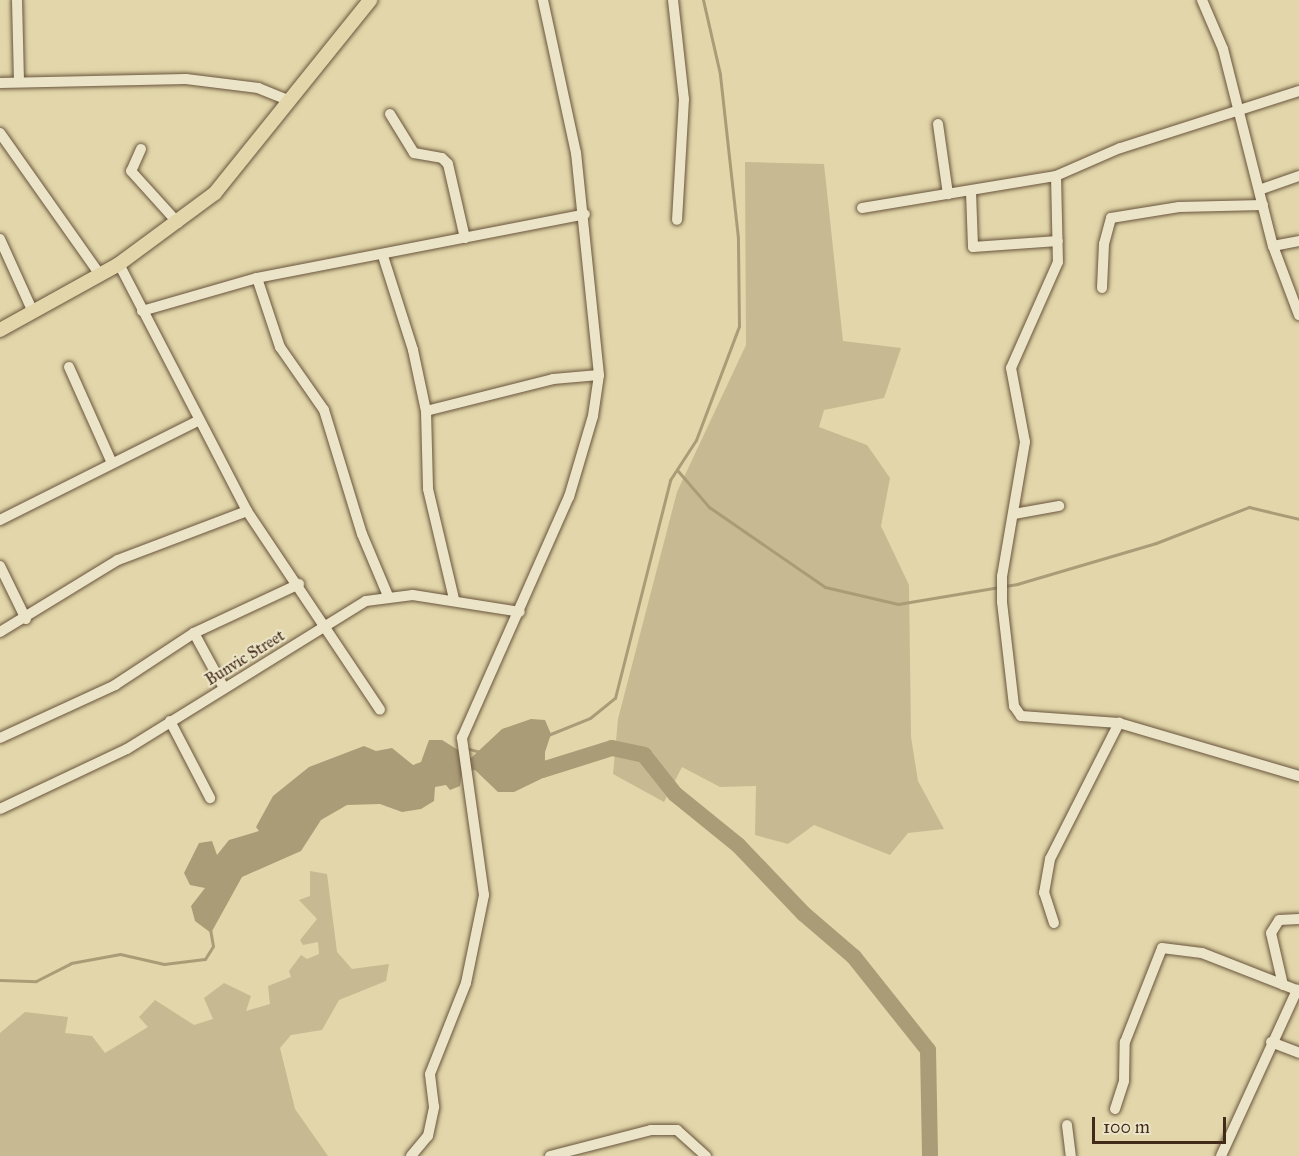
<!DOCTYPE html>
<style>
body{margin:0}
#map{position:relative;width:1299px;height:1156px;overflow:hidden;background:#e2d6aa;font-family:"IM FELL Great Primer",serif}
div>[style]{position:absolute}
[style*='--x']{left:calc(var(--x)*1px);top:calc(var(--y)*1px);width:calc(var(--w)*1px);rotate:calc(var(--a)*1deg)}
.green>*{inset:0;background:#c7b991}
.water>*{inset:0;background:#ab9c78}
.stream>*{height:3px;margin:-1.5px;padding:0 1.5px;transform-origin:1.5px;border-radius:1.5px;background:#ab9c78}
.river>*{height:16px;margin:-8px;padding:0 8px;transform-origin:8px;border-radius:8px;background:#ab9c78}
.roads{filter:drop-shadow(0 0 2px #69553c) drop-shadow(0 0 2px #69553c)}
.minor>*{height:10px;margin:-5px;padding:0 5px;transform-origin:5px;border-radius:5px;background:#ece4c8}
.major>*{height:14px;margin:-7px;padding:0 7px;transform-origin:7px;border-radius:7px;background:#e2d6aa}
span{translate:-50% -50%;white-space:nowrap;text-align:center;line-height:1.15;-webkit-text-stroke:4.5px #ece4c8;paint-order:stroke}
.street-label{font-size:16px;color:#412a17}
.scale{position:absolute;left:1092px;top:1117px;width:134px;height:27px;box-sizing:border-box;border:3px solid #412a17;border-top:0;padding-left:8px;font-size:18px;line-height:21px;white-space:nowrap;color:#412a17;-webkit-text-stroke:4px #ece4c8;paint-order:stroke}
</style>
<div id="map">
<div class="green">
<div style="clip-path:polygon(745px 162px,824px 164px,843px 341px,901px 348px,884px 398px,824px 410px,819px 427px,867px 445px,890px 478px,881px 526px,909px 585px,911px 737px,918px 781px,944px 829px,908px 833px,890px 855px,814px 825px,788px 844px,755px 835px,756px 786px,720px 787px,682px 767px,664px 802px,613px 774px,618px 719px,677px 492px,746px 345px)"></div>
<div style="clip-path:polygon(310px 871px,327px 874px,337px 952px,352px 969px,389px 964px,386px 981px,339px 1000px,322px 1030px,291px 1035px,280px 1048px,295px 1109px,328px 1156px,0 1156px,0 1033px,25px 1012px,68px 1017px,65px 1033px,92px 1036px,105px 1053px,148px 1027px,139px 1017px,155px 1000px,194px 1025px,213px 1019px,204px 998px,224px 983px,251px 996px,246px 1011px,270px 1004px,268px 986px,291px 977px,289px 971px,301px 955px,307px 959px,319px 954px,318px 942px,303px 945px,300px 940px,317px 919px,299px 900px,310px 896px)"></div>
</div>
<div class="water">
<div style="clip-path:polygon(531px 719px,545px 720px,551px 734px,545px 752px,545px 777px,514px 792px,498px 792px,475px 770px,462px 772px,460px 786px,450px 790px,446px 785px,435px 787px,434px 801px,421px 809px,402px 812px,380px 804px,347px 805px,321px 820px,301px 851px,242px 877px,211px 933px,195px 921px,191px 906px,205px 888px,190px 885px,184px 873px,199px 843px,212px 841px,217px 855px,229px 840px,259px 831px,256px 827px,273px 796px,309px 767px,364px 746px,376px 751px,392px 748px,413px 765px,421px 762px,429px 740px,442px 740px,471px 758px,502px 729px)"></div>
</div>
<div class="stream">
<div style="--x:678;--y:471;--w:48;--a:49.3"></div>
<div style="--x:709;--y:507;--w:141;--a:34.6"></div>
<div style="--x:825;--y:587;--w:75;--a:13.1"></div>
<div style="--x:898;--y:604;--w:121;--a:-9.5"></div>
<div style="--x:1017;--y:584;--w:145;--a:-16.4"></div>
<div style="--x:1156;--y:543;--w:100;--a:-21.2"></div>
<div style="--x:1249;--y:507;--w:51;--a:13.5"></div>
<div style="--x:548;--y:735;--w:45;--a:-22"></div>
<div style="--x:590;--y:718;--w:32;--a:-39"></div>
<div style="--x:615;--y:698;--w:225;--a:-75.8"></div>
<div style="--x:670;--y:480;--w:48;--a:-57"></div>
<div style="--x:696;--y:440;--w:122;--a:-69.3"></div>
<div style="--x:739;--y:326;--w:88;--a:-90.7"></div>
<div style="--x:738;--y:238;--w:165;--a:-96.3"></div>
<div style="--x:720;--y:74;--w:76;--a:-102.9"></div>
<div style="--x:466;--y:748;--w:15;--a:16"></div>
<div style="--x:0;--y:980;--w:36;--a:2"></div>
<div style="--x:36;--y:981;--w:39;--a:-27"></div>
<div style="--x:71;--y:963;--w:50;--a:-10.4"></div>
<div style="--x:120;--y:954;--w:45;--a:12.8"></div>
<div style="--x:164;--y:964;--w:41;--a:-7"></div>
<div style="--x:205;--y:959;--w:15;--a:-58"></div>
<div style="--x:213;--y:946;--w:17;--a:-100"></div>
</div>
<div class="river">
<div style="--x:542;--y:770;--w:73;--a:-17.4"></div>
<div style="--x:612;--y:748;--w:33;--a:12"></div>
<div style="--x:644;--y:755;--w:50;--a:51.5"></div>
<div style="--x:675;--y:794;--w:81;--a:39"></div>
<div style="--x:738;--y:845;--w:95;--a:46.3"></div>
<div style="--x:804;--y:914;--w:66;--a:40.7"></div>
<div style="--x:854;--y:957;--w:119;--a:51.5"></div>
<div style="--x:928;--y:1050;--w:106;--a:88.9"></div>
</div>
<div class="roads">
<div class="minor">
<div style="--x:17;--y:0;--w:81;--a:88.6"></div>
<div style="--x:673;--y:0;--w:100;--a:83.7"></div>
<div style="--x:684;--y:99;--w:121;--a:93.3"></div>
<div style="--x:1202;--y:0;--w:53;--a:66.8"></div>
<div style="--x:1223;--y:49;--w:203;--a:75.8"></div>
<div style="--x:1273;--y:246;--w:74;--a:69.4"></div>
<div style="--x:0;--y:83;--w:186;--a:-1.2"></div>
<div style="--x:186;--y:79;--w:73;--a:7.1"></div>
<div style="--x:258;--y:88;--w:35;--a:22"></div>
<div style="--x:1299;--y:91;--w:188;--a:162.3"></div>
<div style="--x:1120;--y:148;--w:70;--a:156.4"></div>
<div style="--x:1056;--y:176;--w:86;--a:88.7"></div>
<div style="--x:1058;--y:262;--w:116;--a:113.9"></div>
<div style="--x:1011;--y:368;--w:75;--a:79.3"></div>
<div style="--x:1025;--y:442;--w:136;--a:99.7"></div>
<div style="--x:1002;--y:576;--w:26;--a:90"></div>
<div style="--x:1002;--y:602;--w:105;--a:83.4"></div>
<div style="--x:1014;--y:706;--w:12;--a:55"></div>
<div style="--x:1021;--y:716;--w:98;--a:4.1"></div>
<div style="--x:1119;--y:723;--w:188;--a:16.4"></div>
<div style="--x:390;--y:114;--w:46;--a:58.4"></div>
<div style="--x:414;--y:153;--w:28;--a:10"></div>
<div style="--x:442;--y:158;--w:8;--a:45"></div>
<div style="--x:448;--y:164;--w:76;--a:77.1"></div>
<div style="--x:938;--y:124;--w:71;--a:81.9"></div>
<div style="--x:0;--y:133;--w:174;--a:54.8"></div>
<div style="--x:141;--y:149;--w:24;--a:114"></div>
<div style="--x:131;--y:171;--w:70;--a:47.9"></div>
<div style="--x:1259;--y:190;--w:42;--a:-19.3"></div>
<div style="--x:971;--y:192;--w:55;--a:87.9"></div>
<div style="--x:973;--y:247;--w:85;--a:-4"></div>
<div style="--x:862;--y:208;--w:197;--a:-9.4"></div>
<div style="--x:0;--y:239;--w:80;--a:65.7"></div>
<div style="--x:1273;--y:246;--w:26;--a:-11"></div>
<div style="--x:383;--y:256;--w:99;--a:72.3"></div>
<div style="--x:413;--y:350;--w:62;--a:78"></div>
<div style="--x:426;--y:411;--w:78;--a:88.5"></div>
<div style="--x:428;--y:489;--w:113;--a:76.7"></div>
<div style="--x:119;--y:264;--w:278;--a:62.6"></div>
<div style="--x:247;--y:511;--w:239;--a:56.2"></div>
<div style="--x:257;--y:278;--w:73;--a:71.6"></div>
<div style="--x:280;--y:347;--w:77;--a:55.1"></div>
<div style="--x:324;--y:410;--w:130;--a:73"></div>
<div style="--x:362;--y:534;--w:67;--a:67.2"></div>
<div style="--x:1102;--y:288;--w:44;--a:-87.4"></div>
<div style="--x:1104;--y:244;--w:27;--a:-75"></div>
<div style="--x:1111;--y:218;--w:69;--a:-9.2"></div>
<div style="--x:1179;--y:207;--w:84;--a:-1.4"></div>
<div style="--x:142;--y:311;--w:120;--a:-16"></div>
<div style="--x:257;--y:278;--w:334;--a:-11"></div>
<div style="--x:69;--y:367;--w:103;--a:65.9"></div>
<div style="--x:426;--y:411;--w:131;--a:-14.1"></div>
<div style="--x:553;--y:379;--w:46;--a:-5"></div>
<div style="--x:1014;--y:514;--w:46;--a:-10.1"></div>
<div style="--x:0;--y:520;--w:221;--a:-26.6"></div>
<div style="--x:0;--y:566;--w:59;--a:63.9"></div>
<div style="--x:0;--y:632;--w:138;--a:-31.4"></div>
<div style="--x:118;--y:560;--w:138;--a:-20.8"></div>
<div style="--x:194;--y:633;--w:63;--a:61.4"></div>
<div style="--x:170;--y:721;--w:87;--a:62.5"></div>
<div style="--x:0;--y:738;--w:127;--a:-24.7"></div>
<div style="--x:115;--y:685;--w:95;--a:-33.4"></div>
<div style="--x:194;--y:633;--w:116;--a:-25"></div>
<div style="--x:0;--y:809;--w:140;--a:-25.3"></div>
<div style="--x:127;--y:749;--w:281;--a:-31.8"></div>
<div style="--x:366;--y:601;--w:47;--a:-7.3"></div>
<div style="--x:413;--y:595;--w:108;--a:9"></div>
<div style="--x:1054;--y:923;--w:32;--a:-108"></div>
<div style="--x:1044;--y:893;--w:35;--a:-80"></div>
<div style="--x:1050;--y:859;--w:153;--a:-63.1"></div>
<div style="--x:1283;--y:985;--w:53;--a:-103"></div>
<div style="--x:1271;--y:933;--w:15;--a:-58"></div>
<div style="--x:1279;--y:920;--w:20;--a:-3"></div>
<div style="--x:1271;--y:1042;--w:30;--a:21"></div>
<div style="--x:1115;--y:1109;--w:29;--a:-72"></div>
<div style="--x:1124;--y:1081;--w:39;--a:-89"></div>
<div style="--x:1125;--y:1042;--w:101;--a:-68.5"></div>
<div style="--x:1162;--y:948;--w:40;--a:7.1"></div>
<div style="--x:1202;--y:953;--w:104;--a:21.4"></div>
<div style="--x:1067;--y:1125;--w:31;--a:83"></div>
<div style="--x:411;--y:1156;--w:26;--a:-50"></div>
<div style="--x:428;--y:1136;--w:30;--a:-78"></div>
<div style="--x:434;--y:1107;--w:33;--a:-97"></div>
<div style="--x:430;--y:1074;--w:98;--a:-68.4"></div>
<div style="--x:466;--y:983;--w:90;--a:-78.4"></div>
<div style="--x:484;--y:895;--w:159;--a:-98"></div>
<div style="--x:462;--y:738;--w:264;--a:-66.1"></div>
<div style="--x:569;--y:497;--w:84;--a:-73.5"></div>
<div style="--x:593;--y:416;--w:41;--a:-81.7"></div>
<div style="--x:599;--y:375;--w:223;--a:-95.9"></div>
<div style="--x:576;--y:153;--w:157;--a:-102.2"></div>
<div style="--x:550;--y:1156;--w:104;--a:-14.4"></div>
<div style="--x:651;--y:1130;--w:26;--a:0"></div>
<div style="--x:677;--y:1130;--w:39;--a:42"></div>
<div style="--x:1221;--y:1156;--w:183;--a:-65.4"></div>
</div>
<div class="major">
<div style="--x:0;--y:330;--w:136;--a:-29"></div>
<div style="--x:119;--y:264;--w:119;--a:-36.5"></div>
<div style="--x:215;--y:193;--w:248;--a:-51.2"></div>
</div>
</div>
<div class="street-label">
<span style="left:245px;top:658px;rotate:-32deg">Bunvic Street</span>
</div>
<div class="scale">100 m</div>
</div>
